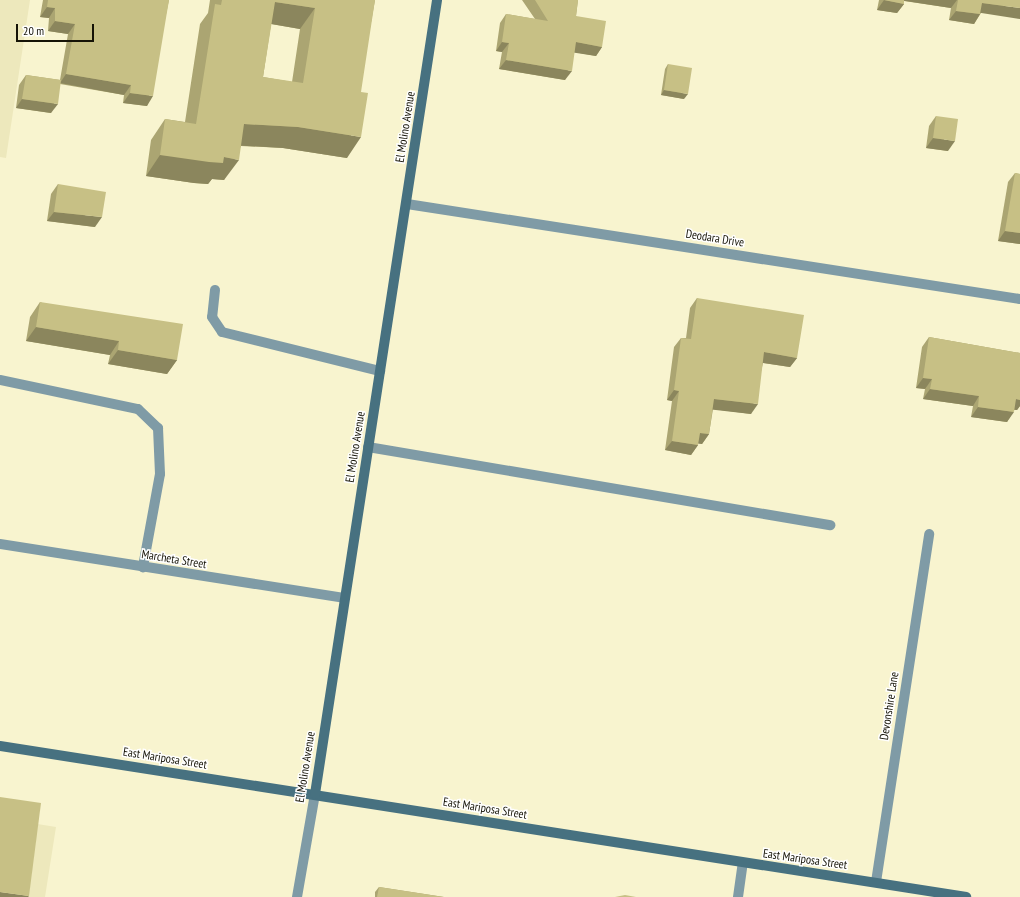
<!DOCTYPE html>
<style>
body{margin:0}
#map{position:relative;width:1020px;height:897px;overflow:hidden;background:#f8f4cf;font-family:"PT Sans Narrow",sans-serif}
div>[style]{position:absolute}
[style*='--x']{left:calc(var(--x)*1px);top:calc(var(--y)*1px);width:calc(var(--w)*1px);rotate:calc(var(--a)*1deg)}
.built>*{inset:0;background:#ede8bc}
.lane>*{height:10px;margin:-5px;padding:0 5px;transform-origin:5px;border-radius:5px;background:#7f9ba6}
.street>*{height:10px;margin:-5px;padding:0 5px;transform-origin:5px;border-radius:5px;background:#7f9ba6}
.secondary>*{height:10px;margin:-5px;padding:0 5px;transform-origin:5px;border-radius:5px;background:#477180}
.wall>*{inset:0;background:#aba572}
.shaded-wall>*{inset:0;background:#8b865d}
.building>*{inset:0;background:#c7c085}
span{translate:-50% -50%;white-space:nowrap;text-align:center;line-height:1.15;-webkit-text-stroke:3px #fff;paint-order:stroke}
.street-label{font-size:12px;color:#151306}
.scale{position:absolute;left:16px;top:24px;width:78px;height:18px;box-sizing:border-box;border:2px solid #151306;border-top:0;padding-left:5px;font-size:12px;line-height:14px;white-space:nowrap;color:#151306;-webkit-text-stroke:3px #fff;paint-order:stroke}
</style>
<div id="map">
<div class="built">
<div style="clip-path:polygon(0 0,30px 0,6px 158px,0 157px)"></div>
<div style="clip-path:polygon(0 818px,56px 827px,45px 897px,0 897px)"></div>
</div>
<div class="lane">
<div style="--x:215;--y:290;--w:27;--a:96"></div>
<div style="--x:212;--y:317;--w:18;--a:56"></div>
<div style="--x:222;--y:332;--w:163;--a:13.9"></div>
<div style="--x:0;--y:380;--w:141;--a:11.9"></div>
<div style="--x:138;--y:409;--w:28;--a:44"></div>
<div style="--x:158;--y:428;--w:46;--a:87.5"></div>
<div style="--x:160;--y:474;--w:95;--a:100.4"></div>
<div style="--x:368;--y:447;--w:469;--a:9.6"></div>
</div>
<div class="street">
<div style="--x:407;--y:204;--w:620;--a:8.81"></div>
<div style="--x:0;--y:544;--w:348;--a:8.9"></div>
<div style="--x:876;--y:882;--w:352;--a:-81.3"></div>
<div style="--x:297;--y:897;--w:105;--a:-80.1"></div>
<div style="--x:738;--y:897;--w:34;--a:-82"></div>
</div>
<div class="secondary">
<div style="--x:0;--y:746;--w:978;--a:8.88"></div>
<div style="--x:315;--y:794;--w:803;--a:-81.26"></div>
</div>
<div class="wall">
<div style="clip-path:polygon(43px 0,169px 0,147px 106px,123px 103px,124px 95px,60px 84px,51px 113px,16px 108px,19px 85px,26px 75px,60px 80px,68px 34px,48px 31px,49px 18px,40px 17px)"></div>
<div style="clip-path:polygon(evenodd,210px 0,375px 0,347px 158px,283px 148px,241px 146px,224px 180px,212px 179px,208px 184px,194px 183px,146px 176px,151px 140px,165px 119px,185px 122px,200px 24px,208px 13px,210px 0,271px 24px,300px 29px,292px 82px,263px 77px,271px 24px)"></div>
<div style="clip-path:polygon(522px 0,578px 0,576px 16px,602px 47px,596px 56px,574px 52px,565px 80px,499px 69px,502px 52px,496px 51px,500px 23px,506px 14px,535px 19px)"></div>
<div style="clip-path:polygon(879px 0,1020px 0,981px 13px,974px 24px,949px 20px,951px 8px,904px 1px,904px 4px,897px 13px,877px 10px)"></div>
<div style="clip-path:polygon(668px 64px,684px 99px,661px 95px,665px 69px)"></div>
<div style="clip-path:polygon(936px 116px,948px 151px,926px 148px,929px 126px)"></div>
<div style="clip-path:polygon(1015px 173px,1020px 174px,1020px 244px,998px 241px,1008px 182px)"></div>
<div style="clip-path:polygon(58px 184px,95px 227px,47px 221px,51px 194px)"></div>
<div style="clip-path:polygon(697px 298px,797px 358px,790px 367px,763px 363px,751px 414px,713px 409px,709px 434px,702px 444px,698px 443px,698px 445px,691px 455px,665px 450px,672px 401px,667px 400px,674px 347px,681px 338px,686px 338px,690px 308px)"></div>
<div style="clip-path:polygon(40px 302px,177px 360px,167px 374px,108px 364px,110px 355px,26px 341px,30px 317px)"></div>
<div style="clip-path:polygon(929px 337px,1020px 353px,1020px 406px,1017px 410px,1014px 410px,1007px 422px,971px 417px,973px 406px,923px 399px,925px 389px,916px 388px,922px 347px)"></div>
<div style="clip-path:polygon(379px 887px,444px 897px,375px 897px,375px 892px)"></div>
</div>
<div class="shaded-wall">
<div style="clip-path:polygon(884px 0,904px 4px,897px 13px,877px 10px)"></div>
<div style="clip-path:polygon(899px 0,957px 0,951px 8px)"></div>
<div style="clip-path:polygon(275px 2px,315px 8px,300px 29px,260px 22px)"></div>
<div style="clip-path:polygon(982px 3px,1020px 8px,1020px 19px,975px 12px)"></div>
<div style="clip-path:polygon(47px 7px,55px 8px,49px 18px,40px 17px)"></div>
<div style="clip-path:polygon(956px 11px,980px 14px,974px 24px,949px 20px)"></div>
<div style="clip-path:polygon(55px 21px,75px 24px,68px 34px,48px 31px)"></div>
<div style="clip-path:polygon(502px 42px,509px 43px,502px 52px,496px 51px)"></div>
<div style="clip-path:polygon(576px 42px,602px 47px,596px 56px,570px 52px)"></div>
<div style="clip-path:polygon(506px 60px,572px 71px,565px 80px,499px 69px)"></div>
<div style="clip-path:polygon(66px 74px,131px 85px,124px 95px,60px 83px)"></div>
<div style="clip-path:polygon(664px 90px,688px 94px,684px 99px,661px 95px)"></div>
<div style="clip-path:polygon(130px 93px,153px 96px,147px 106px,123px 103px)"></div>
<div style="clip-path:polygon(22px 99px,58px 104px,51px 113px,16px 108px)"></div>
<div style="clip-path:polygon(244px 124px,298px 127px,361px 137px,347px 158px,283px 148px,230px 145px)"></div>
<div style="clip-path:polygon(933px 138px,955px 141px,948px 151px,926px 148px)"></div>
<div style="clip-path:polygon(160px 155px,224px 157px,239px 160px,224px 180px,212px 179px,208px 184px,194px 183px,146px 176px)"></div>
<div style="clip-path:polygon(54px 212px,102px 217px,95px 227px,47px 221px)"></div>
<div style="clip-path:polygon(1005px 231px,1020px 233px,1020px 244px,998px 241px)"></div>
<div style="clip-path:polygon(36px 327px,119px 341px,110px 355px,26px 341px)"></div>
<div style="clip-path:polygon(118px 350px,177px 360px,167px 374px,108px 364px)"></div>
<div style="clip-path:polygon(764px 352px,797px 358px,790px 367px,757px 362px)"></div>
<div style="clip-path:polygon(923px 378px,932px 379px,925px 389px,916px 388px)"></div>
<div style="clip-path:polygon(930px 389px,979px 396px,973px 406px,923px 399px)"></div>
<div style="clip-path:polygon(674px 390px,679px 391px,672px 401px,667px 400px)"></div>
<div style="clip-path:polygon(714px 399px,758px 404px,751px 414px,707px 409px)"></div>
<div style="clip-path:polygon(1016px 399px,1020px 400px,1020px 406px,1017px 410px,1009px 409px)"></div>
<div style="clip-path:polygon(978px 407px,1014px 412px,1007px 422px,971px 417px)"></div>
<div style="clip-path:polygon(700px 433px,709px 434px,702px 444px,693px 443px)"></div>
<div style="clip-path:polygon(672px 441px,698px 445px,691px 455px,665px 450px)"></div>
<div style="clip-path:polygon(0 892px,29px 896px,28px 897px,0 897px)"></div>
</div>
<div class="building">
<div style="clip-path:polygon(48px 0,169px 0,153px 96px,130px 93px,131px 85px,66px 74px,75px 24px,55px 21px,55px 8px,47px 7px)"></div>
<div style="clip-path:polygon(evenodd,222px 0,375px 0,361px 92px,368px 93px,361px 137px,298px 127px,244px 124px,239px 160px,224px 157px,223px 163px,209px 162px,160px 155px,165px 119px,196px 124px,215px 4px,221px 5px,222px 0,275px 2px,315px 8px,303px 83px,263px 77px,275px 2px)"></div>
<div style="clip-path:polygon(535px 0,578px 0,576px 16px,606px 21px,602px 47px,576px 42px,572px 71px,506px 60px,509px 43px,502px 42px,506px 14px,548px 21px)"></div>
<div style="clip-path:polygon(884px 0,904px 0,904px 4px)"></div>
<div style="clip-path:polygon(958px 0,1020px 0,1020px 8px,982px 3px,980px 14px,956px 11px)"></div>
<div style="clip-path:polygon(668px 64px,692px 68px,688px 94px,664px 90px)"></div>
<div style="clip-path:polygon(26px 75px,61px 80px,58px 104px,22px 99px)"></div>
<div style="clip-path:polygon(936px 116px,958px 119px,955px 141px,933px 138px)"></div>
<div style="clip-path:polygon(1015px 173px,1020px 174px,1020px 233px,1005px 231px)"></div>
<div style="clip-path:polygon(58px 184px,106px 192px,102px 217px,54px 212px)"></div>
<div style="clip-path:polygon(697px 298px,804px 315px,797px 358px,764px 352px,758px 404px,714px 399px,709px 434px,700px 433px,698px 445px,672px 441px,679px 391px,674px 390px,681px 338px,691px 339px)"></div>
<div style="clip-path:polygon(40px 302px,183px 324px,177px 360px,118px 350px,119px 341px,36px 327px)"></div>
<div style="clip-path:polygon(929px 337px,1020px 353px,1020px 400px,1016px 399px,1014px 412px,978px 407px,979px 396px,930px 389px,932px 379px,923px 378px)"></div>
<div style="clip-path:polygon(0 797px,41px 803px,29px 896px,0 892px)"></div>
<div style="clip-path:polygon(379px 887px,444px 897px,377px 897px)"></div>
<div style="clip-path:polygon(625px 895px,636px 897px,615px 897px)"></div>
</div>
<div class="street-label">
<span style="left:405px;top:127px;rotate:-81deg">El Molino Avenue</span>
<span style="left:715px;top:238px;rotate:9deg">Deodara Drive</span>
<span style="left:355px;top:447px;rotate:-81deg">El Molino Avenue</span>
<span style="left:174px;top:559px;rotate:9deg">Marcheta Street</span>
<span style="left:889px;top:706px;rotate:-81deg">Devonshire Lane</span>
<span style="left:165px;top:758px;rotate:9deg">East Mariposa Street</span>
<span style="left:305px;top:767px;rotate:-81deg">El Molino Avenue</span>
<span style="left:485px;top:808px;rotate:9deg">East Mariposa Street</span>
<span style="left:805px;top:859px;rotate:8deg">East Mariposa Street</span>
</div>
<div class="scale">20 m</div>
</div>
